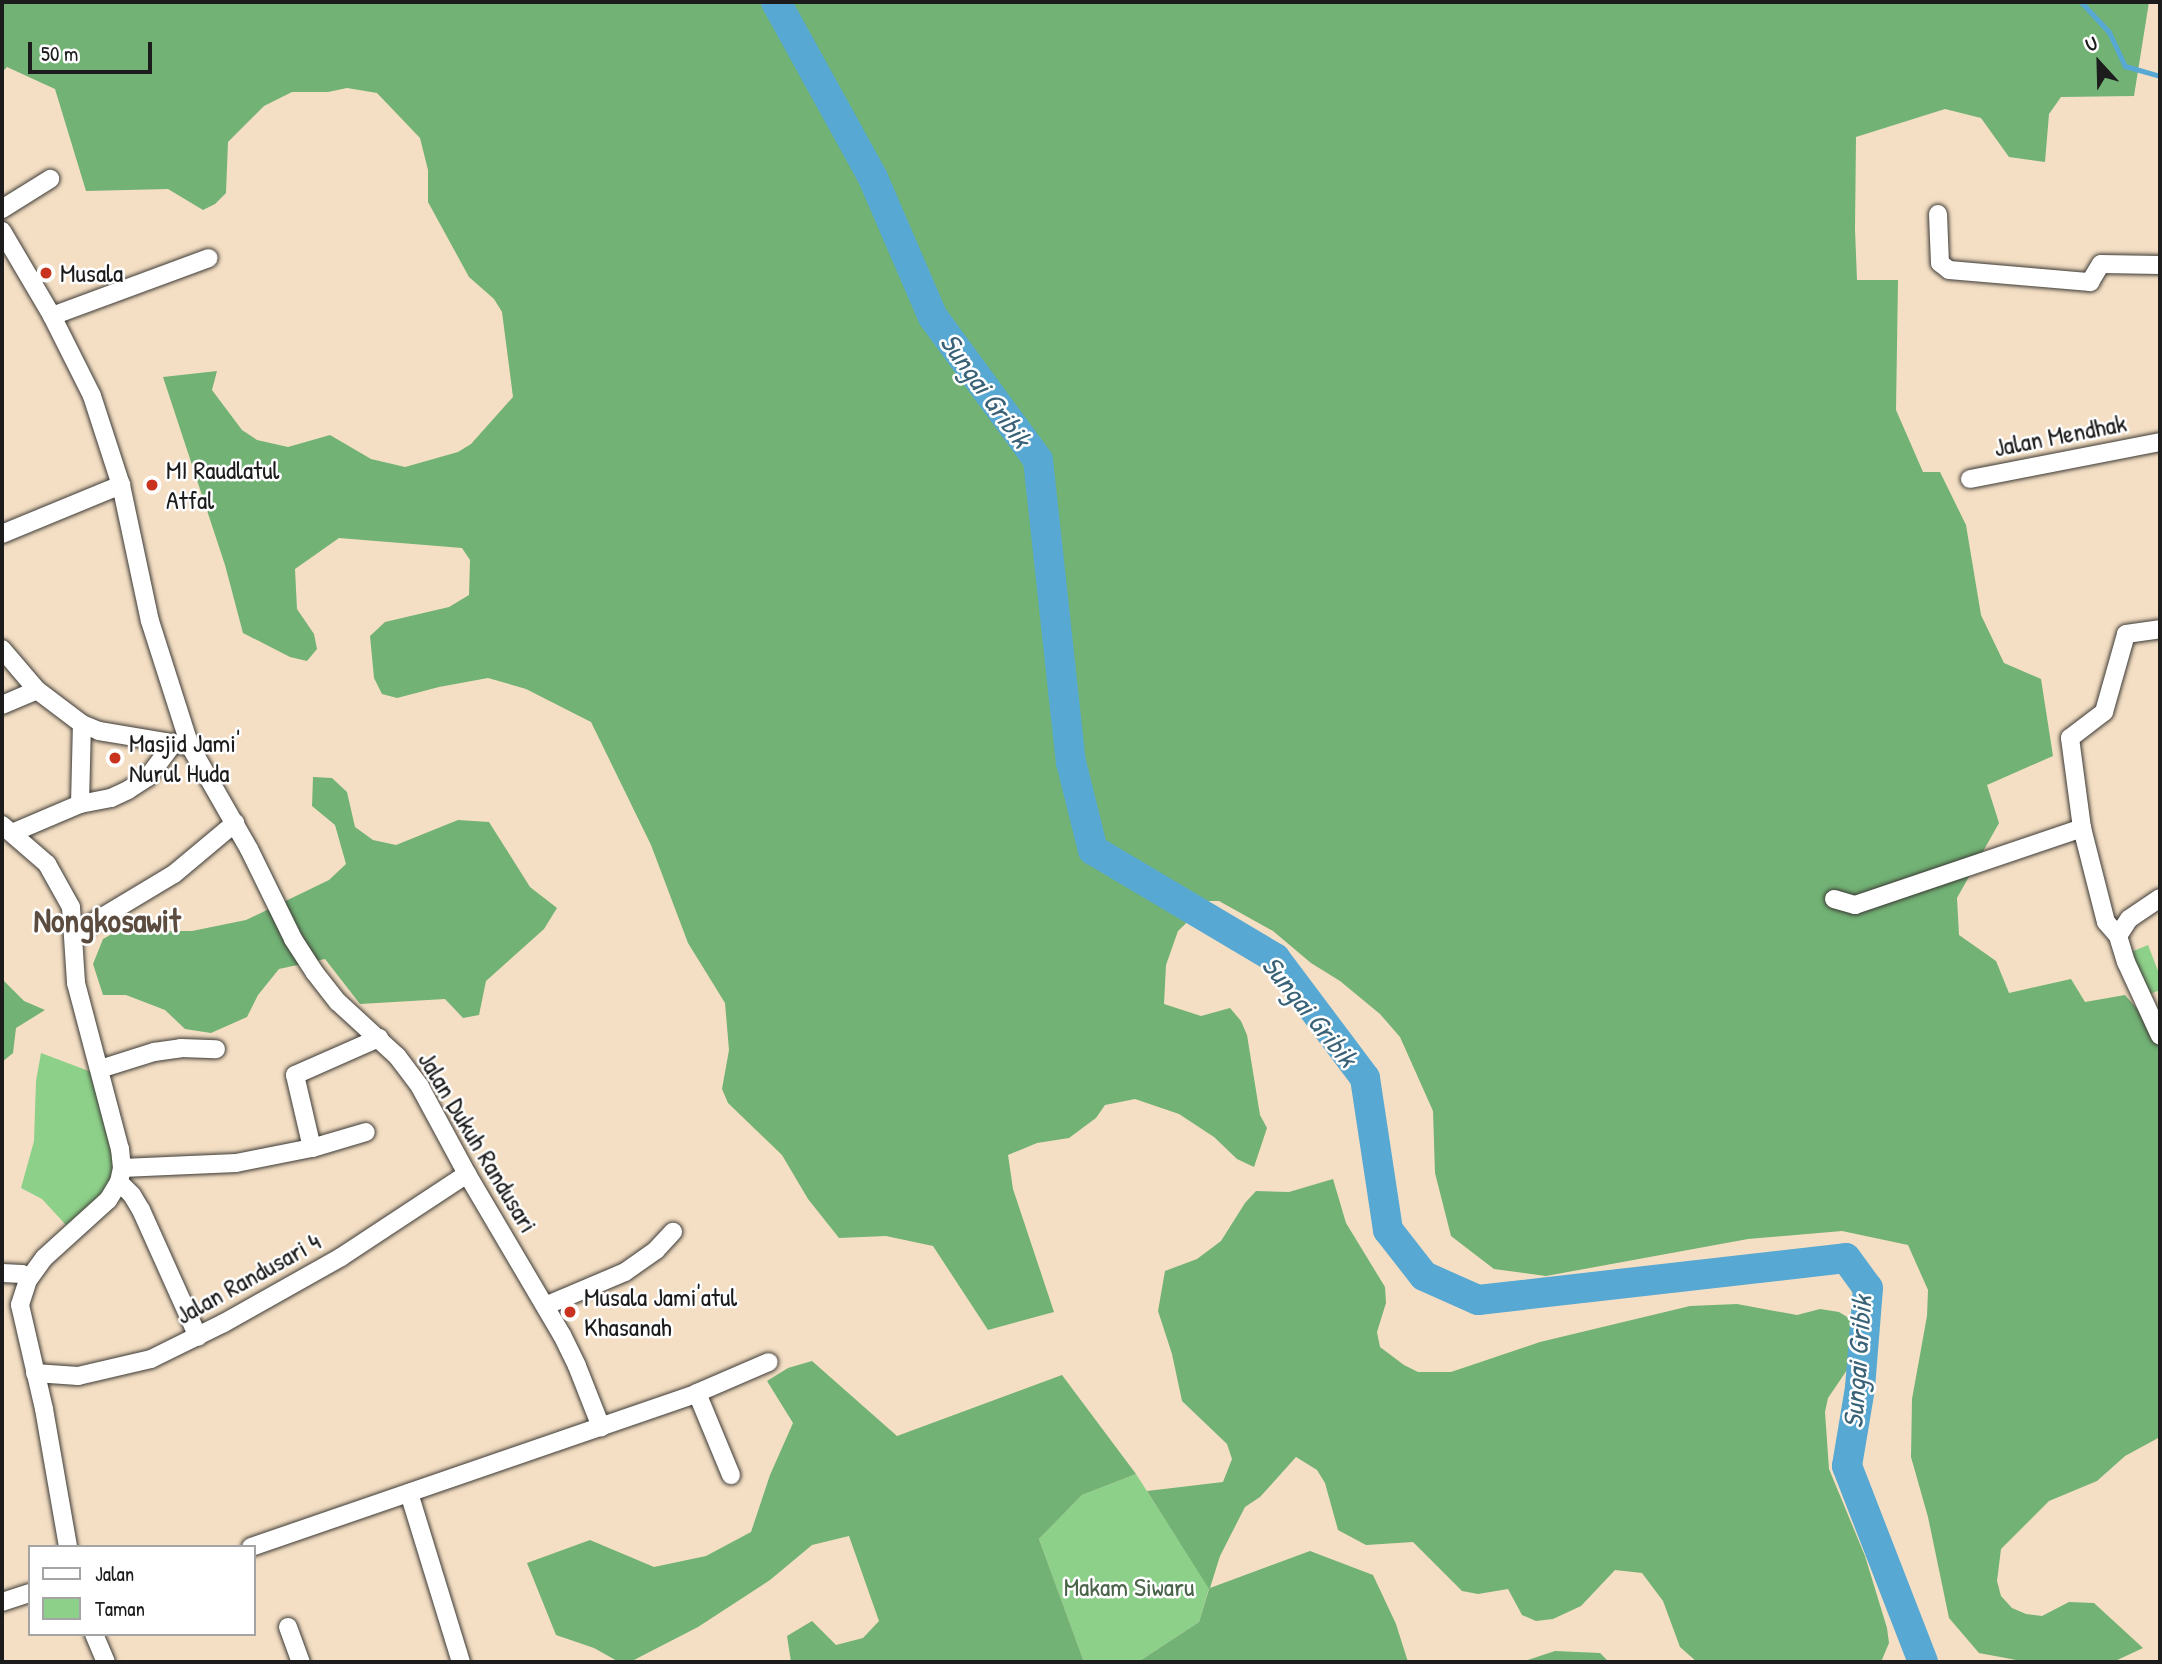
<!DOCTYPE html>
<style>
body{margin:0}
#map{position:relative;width:2162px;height:1664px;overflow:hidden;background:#f4dfc4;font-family:"Patrick Hand",sans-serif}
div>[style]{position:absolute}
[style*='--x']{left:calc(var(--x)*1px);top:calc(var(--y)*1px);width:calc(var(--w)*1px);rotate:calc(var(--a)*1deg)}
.green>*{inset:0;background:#8dd089}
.forest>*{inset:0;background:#72b275}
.stream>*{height:5px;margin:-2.5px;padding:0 2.5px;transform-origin:2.5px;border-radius:2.5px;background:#57a8d2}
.river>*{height:30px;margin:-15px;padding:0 15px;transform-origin:15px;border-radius:15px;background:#57a8d2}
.roads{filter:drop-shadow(0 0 2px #3c3935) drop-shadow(0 0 2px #3c3935)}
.street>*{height:18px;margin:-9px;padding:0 9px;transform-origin:9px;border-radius:9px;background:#fff}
.dots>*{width:19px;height:19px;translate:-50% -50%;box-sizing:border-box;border:4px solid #fff;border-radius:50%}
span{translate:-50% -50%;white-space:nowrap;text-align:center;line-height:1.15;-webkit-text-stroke:5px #fff;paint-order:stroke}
.poi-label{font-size:26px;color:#1c1c1c}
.left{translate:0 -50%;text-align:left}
.street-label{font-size:26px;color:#1c1c1c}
.park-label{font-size:26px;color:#496448}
.water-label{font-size:28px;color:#3a6277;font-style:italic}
.district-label{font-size:33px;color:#5c4c3f;font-weight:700}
.frame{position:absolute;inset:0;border:4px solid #1c1c1c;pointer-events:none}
.legend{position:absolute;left:28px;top:1545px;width:228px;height:91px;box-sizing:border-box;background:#fff;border:2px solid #a4a4a4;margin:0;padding:9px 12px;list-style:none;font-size:21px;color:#1c1c1c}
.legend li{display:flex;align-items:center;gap:14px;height:35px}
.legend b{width:35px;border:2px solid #a4a4a4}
.north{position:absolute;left:2064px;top:28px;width:70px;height:70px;-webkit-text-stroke:5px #fff;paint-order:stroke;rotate:338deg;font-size:19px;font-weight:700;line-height:28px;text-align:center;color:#1c1c1c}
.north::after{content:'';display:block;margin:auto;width:24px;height:32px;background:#1c1c1c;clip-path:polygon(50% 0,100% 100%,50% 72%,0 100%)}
.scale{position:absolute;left:28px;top:42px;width:124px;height:32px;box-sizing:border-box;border:4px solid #1c1c1c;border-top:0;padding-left:9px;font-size:21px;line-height:24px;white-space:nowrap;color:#1c1c1c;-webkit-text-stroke:5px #fff;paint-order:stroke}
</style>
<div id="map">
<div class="green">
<div style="clip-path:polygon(2148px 945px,2160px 976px,2160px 990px,2143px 997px,2126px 954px)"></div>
<div style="clip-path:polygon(41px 1053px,94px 1073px,116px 1165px,112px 1186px,66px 1225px,42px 1199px,21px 1188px,34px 1141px,36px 1081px)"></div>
<div style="clip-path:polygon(1136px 1474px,1209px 1588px,1199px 1622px,1138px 1662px,1084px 1662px,1039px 1539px,1082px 1495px)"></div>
</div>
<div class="forest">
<div style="clip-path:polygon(2px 2px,2149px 2px,2134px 96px,2061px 97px,2049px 114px,2045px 162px,2009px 157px,1981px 118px,1945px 109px,1856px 137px,1855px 229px,1857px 280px,1898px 280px,1896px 410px,1923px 472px,1940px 472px,1966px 525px,1981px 615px,2004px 663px,2041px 679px,2053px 756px,1987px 785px,1999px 823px,1957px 898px,1959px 935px,1996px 961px,2009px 993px,2071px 979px,2085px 1002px,2125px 995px,2159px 1034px,2160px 1437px,2125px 1456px,2097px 1481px,2049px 1501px,2001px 1549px,1997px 1581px,2001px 1596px,2012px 1608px,2026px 1614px,2042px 1616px,2069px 1602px,2094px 1603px,2143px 1648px,2113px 1662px,2027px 1662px,1979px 1653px,1949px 1618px,1928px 1517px,1911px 1457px,1912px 1399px,1927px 1316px,1928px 1290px,1908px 1245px,1842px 1231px,1748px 1239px,1546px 1276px,1494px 1269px,1451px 1236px,1435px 1173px,1433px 1111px,1400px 1037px,1380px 1014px,1340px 981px,1311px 963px,1273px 931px,1219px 901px,1209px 901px,1178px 931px,1166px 965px,1164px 1004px,1201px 1016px,1230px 1008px,1241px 1021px,1247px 1035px,1260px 1115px,1267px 1128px,1254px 1167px,1237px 1159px,1214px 1137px,1179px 1114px,1135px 1099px,1105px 1105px,1096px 1118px,1069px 1138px,1037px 1143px,1008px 1155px,1013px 1189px,1054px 1312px,988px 1330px,933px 1246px,886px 1236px,839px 1238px,808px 1199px,782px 1155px,728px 1103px,722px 1089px,729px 1050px,725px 1003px,688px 943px,651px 845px,591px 722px,526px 689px,488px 678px,439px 687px,397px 698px,382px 694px,374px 678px,370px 636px,385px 622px,449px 607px,469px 595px,470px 560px,462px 548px,339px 538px,295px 569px,297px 609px,314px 634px,317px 649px,307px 661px,290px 657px,243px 633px,225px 565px,163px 377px,217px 371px,212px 390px,242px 430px,257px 440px,288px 447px,330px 435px,371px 459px,405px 467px,458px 452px,471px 444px,513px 397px,502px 312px,494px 299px,469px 277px,428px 202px,428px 170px,420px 138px,377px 93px,347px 88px,328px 92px,292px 92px,264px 106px,228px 142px,226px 193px,215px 204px,203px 210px,168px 189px,86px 191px,55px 89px,7px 67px,2px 72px)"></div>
<div style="clip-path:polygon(313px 777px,332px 778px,347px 792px,355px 827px,373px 840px,396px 845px,458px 820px,489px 822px,530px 887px,557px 908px,544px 929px,486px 981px,479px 1015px,463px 1018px,445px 999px,360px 1004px,325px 959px,279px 969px,258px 995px,247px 1017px,211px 1033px,185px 1029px,165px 1010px,126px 995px,103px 995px,93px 964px,103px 939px,137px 920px,160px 931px,192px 931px,246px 920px,329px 880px,346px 864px,335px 825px,312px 806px)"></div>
<div style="clip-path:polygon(2px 979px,24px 1001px,45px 1010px,16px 1028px,13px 1053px,2px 1062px)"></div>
<div style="clip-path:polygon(1333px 1179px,1346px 1223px,1385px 1287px,1386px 1303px,1377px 1332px,1380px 1347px,1404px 1365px,1418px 1372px,1451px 1372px,1540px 1342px,1690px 1306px,1737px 1304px,1797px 1315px,1820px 1309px,1839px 1312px,1852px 1320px,1854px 1336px,1847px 1370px,1828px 1398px,1825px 1412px,1829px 1469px,1865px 1556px,1887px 1628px,1889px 1643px,1881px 1662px,1697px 1662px,1680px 1647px,1663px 1601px,1642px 1573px,1615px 1570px,1581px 1606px,1553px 1619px,1536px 1621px,1522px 1615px,1508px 1589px,1478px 1594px,1462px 1591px,1413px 1542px,1366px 1545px,1338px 1530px,1325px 1483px,1317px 1470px,1296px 1457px,1260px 1497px,1245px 1507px,1220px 1556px,1210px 1588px,1310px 1551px,1373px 1575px,1396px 1624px,1408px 1662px,1138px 1662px,1199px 1622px,1209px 1589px,1147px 1491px,1223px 1482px,1232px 1459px,1227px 1444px,1182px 1401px,1172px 1354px,1158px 1311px,1165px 1271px,1197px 1259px,1221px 1241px,1245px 1203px,1256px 1191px,1289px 1192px)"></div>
<div style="clip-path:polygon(812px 1361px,897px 1436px,1062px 1375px,1136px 1474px,1082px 1495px,1039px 1539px,1084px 1662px,791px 1662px,787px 1636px,812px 1621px,836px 1645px,863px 1638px,879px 1621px,849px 1536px,812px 1545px,770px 1580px,698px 1627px,630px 1662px,619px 1662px,594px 1648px,556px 1635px,527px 1563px,590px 1540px,654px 1567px,706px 1556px,751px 1532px,770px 1475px,793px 1423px,767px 1381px,788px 1368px)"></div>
<div style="clip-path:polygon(1555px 1651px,1600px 1653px,1609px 1662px,1522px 1662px)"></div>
</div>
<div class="stream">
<div style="--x:2081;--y:2;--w:41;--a:47"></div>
<div style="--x:2109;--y:32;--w:38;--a:65"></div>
<div style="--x:2125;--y:66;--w:36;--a:16"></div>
</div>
<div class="river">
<div style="--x:776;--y:2;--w:201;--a:61.1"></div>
<div style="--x:873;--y:178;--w:151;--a:66.7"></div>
<div style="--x:933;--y:317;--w:177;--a:53.7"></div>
<div style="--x:1038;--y:460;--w:304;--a:83.8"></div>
<div style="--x:1071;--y:762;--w:91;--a:76"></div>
<div style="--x:1093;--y:850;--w:212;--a:30.7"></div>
<div style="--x:1275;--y:958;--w:150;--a:53.1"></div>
<div style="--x:1365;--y:1078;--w:154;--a:81.4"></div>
<div style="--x:1388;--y:1230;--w:58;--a:52"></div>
<div style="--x:1424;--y:1276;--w:59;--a:24"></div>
<div style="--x:1478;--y:1300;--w:370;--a:-6.5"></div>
<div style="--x:1846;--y:1258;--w:37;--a:54"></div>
<div style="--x:1868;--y:1288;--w:100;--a:94.6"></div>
<div style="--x:1860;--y:1388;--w:79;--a:99.5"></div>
<div style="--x:1847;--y:1466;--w:210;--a:68.8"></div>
</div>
<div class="roads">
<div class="street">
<div style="--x:2;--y:209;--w:57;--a:-32"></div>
<div style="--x:1938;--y:214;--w:49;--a:87.7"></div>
<div style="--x:1940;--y:263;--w:11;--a:38"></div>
<div style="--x:1949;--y:270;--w:142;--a:4.9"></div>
<div style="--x:2090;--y:282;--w:21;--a:-59"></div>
<div style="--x:2101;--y:264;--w:59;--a:1"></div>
<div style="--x:2;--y:231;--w:99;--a:59.5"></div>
<div style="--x:52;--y:316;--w:89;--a:63.4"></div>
<div style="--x:92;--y:396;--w:94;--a:72"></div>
<div style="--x:121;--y:485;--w:139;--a:78"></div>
<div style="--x:150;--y:621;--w:131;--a:72.3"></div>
<div style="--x:190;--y:746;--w:119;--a:60.2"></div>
<div style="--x:249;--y:849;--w:100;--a:63.9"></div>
<div style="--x:293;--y:939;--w:40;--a:57.1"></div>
<div style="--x:315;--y:973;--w:37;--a:52"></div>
<div style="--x:338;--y:1002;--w:80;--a:42.5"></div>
<div style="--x:397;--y:1056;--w:39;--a:53"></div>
<div style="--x:420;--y:1087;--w:99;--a:61.6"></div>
<div style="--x:467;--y:1174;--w:187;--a:59.5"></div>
<div style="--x:562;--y:1335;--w:34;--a:64"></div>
<div style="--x:577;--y:1366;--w:66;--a:68.5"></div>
<div style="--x:52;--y:316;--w:167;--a:-20.3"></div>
<div style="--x:1970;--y:479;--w:194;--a:-11"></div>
<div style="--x:2;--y:534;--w:129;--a:-22.4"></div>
<div style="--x:2;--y:649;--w:54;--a:49.5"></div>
<div style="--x:37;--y:690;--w:56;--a:37.1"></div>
<div style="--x:82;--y:724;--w:18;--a:22"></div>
<div style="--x:99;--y:731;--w:92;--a:9.4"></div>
<div style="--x:2;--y:705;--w:38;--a:-23"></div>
<div style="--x:80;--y:804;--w:80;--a:-88.6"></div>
<div style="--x:2;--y:825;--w:60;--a:40.9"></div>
<div style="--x:47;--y:864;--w:49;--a:60.8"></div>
<div style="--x:71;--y:907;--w:76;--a:86.2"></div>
<div style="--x:76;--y:983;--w:172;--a:75.2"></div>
<div style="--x:120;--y:1149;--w:19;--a:84"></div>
<div style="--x:122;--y:1168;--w:14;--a:102"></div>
<div style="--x:119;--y:1182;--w:21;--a:121"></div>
<div style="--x:108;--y:1200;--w:86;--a:137.8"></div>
<div style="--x:44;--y:1258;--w:27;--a:126"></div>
<div style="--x:28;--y:1280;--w:26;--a:108"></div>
<div style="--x:20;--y:1305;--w:107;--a:77"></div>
<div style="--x:44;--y:1409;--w:140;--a:80.1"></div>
<div style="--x:2082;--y:828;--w:91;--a:-97.6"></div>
<div style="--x:2070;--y:738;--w:43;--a:-37.4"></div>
<div style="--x:2104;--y:712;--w:81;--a:-74.2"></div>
<div style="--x:2126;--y:634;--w:34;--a:-8"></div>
<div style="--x:12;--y:833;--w:74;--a:-23.1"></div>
<div style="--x:80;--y:804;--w:32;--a:-11"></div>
<div style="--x:111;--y:798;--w:19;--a:-25"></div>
<div style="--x:128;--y:790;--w:24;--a:-33"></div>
<div style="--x:148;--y:777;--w:41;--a:-52.9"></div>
<div style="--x:2160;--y:898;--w:37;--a:146"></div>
<div style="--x:2129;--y:919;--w:20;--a:123"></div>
<div style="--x:2118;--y:936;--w:27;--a:73"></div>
<div style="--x:2126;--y:962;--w:81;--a:65.3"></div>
<div style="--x:1834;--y:899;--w:22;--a:16"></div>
<div style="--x:1855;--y:905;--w:240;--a:-18.7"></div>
<div style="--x:2082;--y:828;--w:97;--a:75.7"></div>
<div style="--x:2106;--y:922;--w:18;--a:49"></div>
<div style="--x:74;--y:934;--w:117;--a:-31"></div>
<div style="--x:174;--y:874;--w:80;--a:-39.9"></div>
<div style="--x:100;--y:1069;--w:57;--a:-17.5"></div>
<div style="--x:154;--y:1052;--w:27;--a:-8"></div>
<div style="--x:181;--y:1048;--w:35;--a:2"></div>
<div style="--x:312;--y:1148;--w:75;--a:-103.1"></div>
<div style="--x:295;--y:1075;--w:92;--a:-23.8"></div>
<div style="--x:122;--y:1168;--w:114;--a:-2.5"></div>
<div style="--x:236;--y:1163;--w:77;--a:-11.2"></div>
<div style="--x:312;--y:1148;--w:56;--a:-16.5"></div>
<div style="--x:119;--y:1182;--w:18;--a:45"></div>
<div style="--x:132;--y:1195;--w:17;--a:59"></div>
<div style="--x:141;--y:1210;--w:139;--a:65.8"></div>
<div style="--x:2;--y:1273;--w:20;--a:3"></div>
<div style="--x:22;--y:1274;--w:8;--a:45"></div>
<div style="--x:545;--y:1306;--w:87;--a:-23"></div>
<div style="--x:625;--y:1272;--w:38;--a:-35"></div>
<div style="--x:656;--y:1250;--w:25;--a:-47"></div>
<div style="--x:35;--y:1373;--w:43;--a:4"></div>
<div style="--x:78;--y:1376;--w:75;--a:-13.1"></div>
<div style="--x:151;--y:1359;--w:81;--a:-26.3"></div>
<div style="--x:224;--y:1323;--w:134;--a:-29.4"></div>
<div style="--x:341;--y:1257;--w:151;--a:-33.4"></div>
<div style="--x:697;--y:1393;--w:89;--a:67.5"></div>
<div style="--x:409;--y:1493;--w:177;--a:72.9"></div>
<div style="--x:251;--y:1547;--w:472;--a:-19"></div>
<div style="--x:697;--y:1393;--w:78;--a:-23.3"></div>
<div style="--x:2;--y:1602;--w:29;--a:-18"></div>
<div style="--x:288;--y:1627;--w:37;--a:70"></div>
<div style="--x:94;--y:1634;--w:30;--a:67"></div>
</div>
</div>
<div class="dots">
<div style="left:46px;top:273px;background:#c8321e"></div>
<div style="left:152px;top:485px;background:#c8321e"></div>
<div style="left:115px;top:758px;background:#c8321e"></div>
<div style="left:570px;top:1312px;background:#c8321e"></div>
</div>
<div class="poi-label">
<span class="left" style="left:60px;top:273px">Musala</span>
<span class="left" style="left:166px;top:485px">MI Raudlatul<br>Atfal</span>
<span class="left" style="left:129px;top:758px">Masjid Jami'<br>Nurul Huda</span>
<span class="left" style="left:584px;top:1312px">Musala Jami'atul<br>Khasanah</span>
</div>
<div class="street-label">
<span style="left:2060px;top:435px;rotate:-11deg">Jalan Mendhak</span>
<span style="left:478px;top:1142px;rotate:59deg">Jalan Dukuh Randusari</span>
<span style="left:248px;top:1278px;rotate:-29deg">Jalan Randusari 4</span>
</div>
<div class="park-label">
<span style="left:1129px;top:1587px">Makam Siwaru</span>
</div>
<div class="water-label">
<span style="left:986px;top:390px;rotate:54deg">Sungai Gribik</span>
<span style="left:1310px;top:1011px;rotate:51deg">Sungai Gribik</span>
<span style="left:1857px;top:1362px;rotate:-86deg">Sungai Gribik</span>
</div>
<div class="district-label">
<span style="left:107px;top:921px">Nongkosawit</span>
</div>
<div class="frame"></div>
<ul class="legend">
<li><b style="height:9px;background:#fff"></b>Jalan</li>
<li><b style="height:19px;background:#8dd089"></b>Taman</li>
</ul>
<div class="north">U</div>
<div class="scale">50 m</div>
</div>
